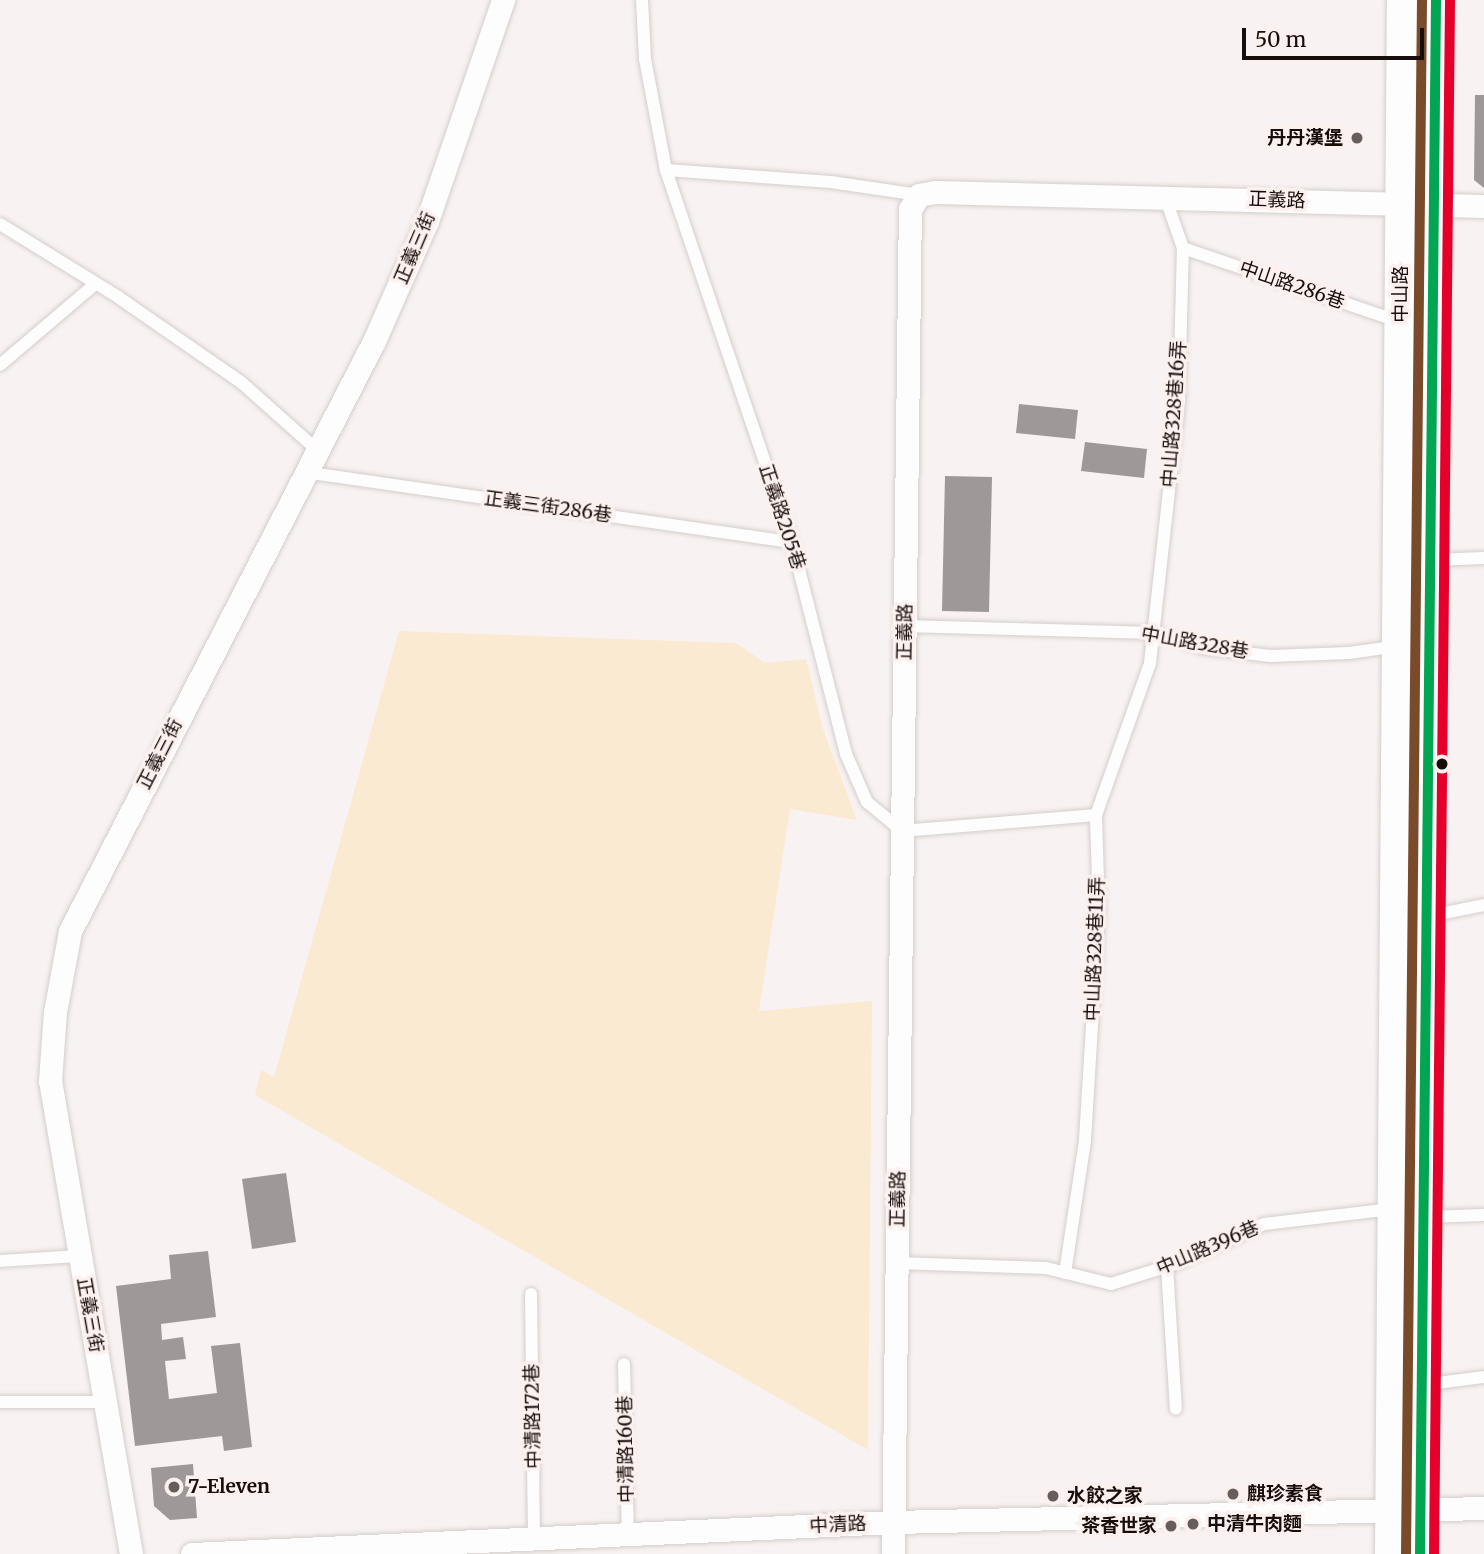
<!DOCTYPE html>
<meta charset="utf-8">
<style>
body{margin:0}
#map{position:relative;width:1484px;height:1554px;overflow:hidden;background:#f8f3f2;font-family:Merriweather,"Noto Sans TC",serif}
div>[style]{position:absolute}
[style*='--x']{left:calc(var(--x)*1px);top:calc(var(--y)*1px);width:calc(var(--w)*1px);rotate:calc(var(--a)*1deg)}
.green>*{inset:0;background:#fbead2}
.building>*{inset:0;background:#9f9898}
.roads{filter:drop-shadow(0 0 2px #d4cdcb) drop-shadow(0 0 2px #d4cdcb)}
.service>*{height:12px;margin:-6px;padding:0 6px;transform-origin:6px;border-radius:6px;background:#fefdfd}
.minor>*{height:23px;margin:-11.5px;padding:0 11.5px;transform-origin:11.5px;border-radius:11.5px;background:#fefdfd}
.secondary>*{height:33px;margin:-16.5px;padding:0 16.5px;transform-origin:16.5px;border-radius:16.5px;background:#fefdfd}
.bus-1>*{height:10px;margin:-5px;padding:0 5px;transform-origin:5px;border-radius:5px;background:#00a651}
.bus-2>*{height:10px;margin:-5px;padding:0 5px;transform-origin:5px;border-radius:5px;background:#e4002b}
.bus-3>*{height:10px;margin:-5px;padding:0 5px;transform-origin:5px;border-radius:5px;background:#7a4b2a}
.dots>*{width:19px;height:19px;translate:-50% -50%;box-sizing:border-box;border:4px solid #fcf1ee;border-radius:50%}
span{translate:-50% -50%;white-space:nowrap;text-align:center;line-height:1.15;-webkit-text-stroke:7px #fcf1ee;paint-order:stroke}
.poi-label{font-size:19px;color:#170e0b;font-weight:700}
.right{translate:-100% -50%;text-align:right}
.left{translate:0 -50%;text-align:left}
.street-label{font-size:19px;color:#170e0b}
.scale{position:absolute;left:1242px;top:28px;width:182px;height:32px;box-sizing:border-box;border:4px solid #170e0b;border-top:0;padding-left:9px;font-size:21px;line-height:24px;white-space:nowrap;color:#170e0b;-webkit-text-stroke:5px #fcf1ee;paint-order:stroke}
</style>
<div id="map">
<div class="green">
<div style="clip-path:polygon(399px 631px,736px 643px,765px 663px,806px 659px,823px 729px,857px 820px,790px 809px,759px 1011px,872px 1001px,868px 1450px,255px 1095px,261px 1070px,274px 1077px)"></div>
</div>
<div class="building">
<div style="clip-path:polygon(1475px 95px,1484px 95px,1484px 188px,1474px 180px)"></div>
<div style="clip-path:polygon(1019px 404px,1078px 410px,1075px 439px,1016px 433px)"></div>
<div style="clip-path:polygon(1085px 442px,1147px 449px,1144px 478px,1081px 471px)"></div>
<div style="clip-path:polygon(945px 476px,992px 477px,989px 612px,942px 611px)"></div>
<div style="clip-path:polygon(286px 1173px,296px 1242px,252px 1249px,242px 1179px)"></div>
<div style="clip-path:polygon(208px 1251px,216px 1317px,161px 1324px,162px 1340px,183px 1337px,186px 1359px,165px 1361px,169px 1399px,217px 1393px,211px 1346px,240px 1343px,252px 1447px,224px 1451px,222px 1436px,135px 1446px,116px 1286px,171px 1279px,169px 1255px)"></div>
<div style="clip-path:polygon(193px 1464px,197px 1518px,170px 1520px,154px 1506px,151px 1468px)"></div>
</div>
<div class="roads">
<div class="service">
<div style="--x:642;--y:0;--w:59;--a:87.1"></div>
<div style="--x:645;--y:59;--w:113;--a:79.3"></div>
<div style="--x:666;--y:170;--w:393;--a:71.3"></div>
<div style="--x:792;--y:542;--w:219;--a:75.7"></div>
<div style="--x:846;--y:754;--w:52;--a:66.4"></div>
<div style="--x:867;--y:802;--w:45;--a:39.6"></div>
<div style="--x:902;--y:831;--w:195;--a:-4.7"></div>
<div style="--x:666;--y:170;--w:165;--a:4.2"></div>
<div style="--x:831;--y:182;--w:89;--a:8.4"></div>
<div style="--x:0;--y:224;--w:139;--a:31.7"></div>
<div style="--x:118;--y:297;--w:151;--a:34.7"></div>
<div style="--x:242;--y:383;--w:98;--a:41.7"></div>
<div style="--x:1183;--y:248;--w:227;--a:18.8"></div>
<div style="--x:0;--y:365;--w:123;--a:-40.4"></div>
<div style="--x:304;--y:472;--w:493;--a:8.2"></div>
<div style="--x:1432;--y:560;--w:52;--a:-2.2"></div>
<div style="--x:905;--y:626;--w:249;--a:1.6"></div>
<div style="--x:1154;--y:633;--w:51;--a:17"></div>
<div style="--x:1203;--y:648;--w:68;--a:6.7"></div>
<div style="--x:1271;--y:656;--w:78;--a:-2.2"></div>
<div style="--x:1349;--y:653;--w:49;--a:-8.1"></div>
<div style="--x:1430;--y:916;--w:55;--a:-11.5"></div>
<div style="--x:1425;--y:1217;--w:59;--a:-1.9"></div>
<div style="--x:0;--y:1261;--w:80;--a:-3.6"></div>
<div style="--x:897;--y:1263;--w:149;--a:1.9"></div>
<div style="--x:1046;--y:1268;--w:67;--a:13.8"></div>
<div style="--x:1111;--y:1284;--w:70;--a:-17.4"></div>
<div style="--x:1178;--y:1263;--w:94;--a:-24.4"></div>
<div style="--x:1264;--y:1224;--w:129;--a:-6.7"></div>
<div style="--x:1167;--y:1267;--w:142;--a:86.4"></div>
<div style="--x:1065;--y:1273;--w:134;--a:-81.4"></div>
<div style="--x:1085;--y:1140;--w:227;--a:-86.5"></div>
<div style="--x:1099;--y:913;--w:98;--a:-91.8"></div>
<div style="--x:1096;--y:815;--w:161;--a:-70.4"></div>
<div style="--x:1150;--y:663;--w:266;--a:-83.7"></div>
<div style="--x:1179;--y:399;--w:151;--a:-88.5"></div>
<div style="--x:1183;--y:248;--w:54;--a:-109.4"></div>
<div style="--x:531;--y:1294;--w:244;--a:89.3"></div>
<div style="--x:624;--y:1364;--w:170;--a:88.7"></div>
<div style="--x:1422;--y:1385;--w:63;--a:-7.4"></div>
<div style="--x:0;--y:1402;--w:105;--a:0"></div>
</div>
<div class="minor">
<div style="--x:131;--y:1554;--w:480;--a:-99.7"></div>
<div style="--x:50;--y:1081;--w:69;--a:-85.9"></div>
<div style="--x:55;--y:1012;--w:82;--a:-79.5"></div>
<div style="--x:70;--y:931;--w:664;--a:-62.74"></div>
<div style="--x:374;--y:341;--w:131;--a:-66.2"></div>
<div style="--x:427;--y:221;--w:234;--a:-71"></div>
<div style="--x:192;--y:1554;--w:703;--a:-2.61"></div>
<div style="--x:894;--y:1522;--w:590;--a:-1.36"></div>
<div style="--x:893;--y:1554;--w:1345;--a:-89.28"></div>
<div style="--x:910;--y:209;--w:17;--a:-57"></div>
<div style="--x:919;--y:195;--w:16;--a:-11"></div>
<div style="--x:935;--y:192;--w:549;--a:1.46"></div>
</div>
<div class="secondary">
<div style="--x:1391;--y:1554;--w:1554;--a:-89.56"></div>
<div style="--x:1420;--y:1554;--w:1554;--a:-89.41"></div>
</div>
</div>
<div class="bus-1">
<div style="--x:1420;--y:1554;--w:1554;--a:-89.41"></div>
</div>
<div class="bus-2">
<div style="--x:1434;--y:1554;--w:1554;--a:-89.41"></div>
</div>
<div class="bus-3">
<div style="--x:1406;--y:1554;--w:1554;--a:-89.41"></div>
</div>
<div class="dots">
<div style="left:1357px;top:138px;background:#665e5c"></div>
<div style="left:1442px;top:764px;background:#170e0b"></div>
<div style="left:174px;top:1487px;background:#665e5c"></div>
<div style="left:1233px;top:1494px;background:#665e5c"></div>
<div style="left:1053px;top:1496px;background:#665e5c"></div>
<div style="left:1193px;top:1524px;background:#665e5c"></div>
<div style="left:1171px;top:1526px;background:#665e5c"></div>
</div>
<div class="poi-label">
<span class="right" style="left:1343px;top:138px">丹丹漢堡</span>
<span class="left" style="left:188px;top:1487px">7-Eleven</span>
<span class="left" style="left:1247px;top:1494px">麒珍素食</span>
<span class="left" style="left:1067px;top:1496px">水餃之家</span>
<span class="left" style="left:1207px;top:1524px">中清牛肉麵</span>
<span class="right" style="left:1157px;top:1526px">茶香世家</span>
</div>
<div class="street-label">
<span style="left:1277px;top:200px;rotate:2deg">正義路</span>
<span style="left:415px;top:248px;rotate:-67deg">正義三街</span>
<span style="left:1292px;top:285px;rotate:19deg">中山路286巷</span>
<span style="left:1401px;top:294px;rotate:-90deg">中山路</span>
<span style="left:1174px;top:414px;rotate:-86deg">中山路328巷16弄</span>
<span style="left:548px;top:507px;rotate:8deg">正義三街286巷</span>
<span style="left:782px;top:517px;rotate:72deg">正義路205巷</span>
<span style="left:905px;top:632px;rotate:-89deg">正義路</span>
<span style="left:1195px;top:643px;rotate:10deg">中山路328巷</span>
<span style="left:160px;top:754px;rotate:-63deg">正義三街</span>
<span style="left:1095px;top:949px;rotate:-88deg">中山路328巷11弄</span>
<span style="left:898px;top:1199px;rotate:-89deg">正義路</span>
<span style="left:1208px;top:1248px;rotate:-23deg">中山路396巷</span>
<span style="left:90px;top:1315px;rotate:80deg">正義三街</span>
<span style="left:533px;top:1416px;rotate:-91deg">中清路172巷</span>
<span style="left:626px;top:1449px;rotate:-91deg">中清路160巷</span>
<span style="left:838px;top:1525px;rotate:-3deg">中清路</span>
</div>
<div class="scale">50 m</div>
</div>
